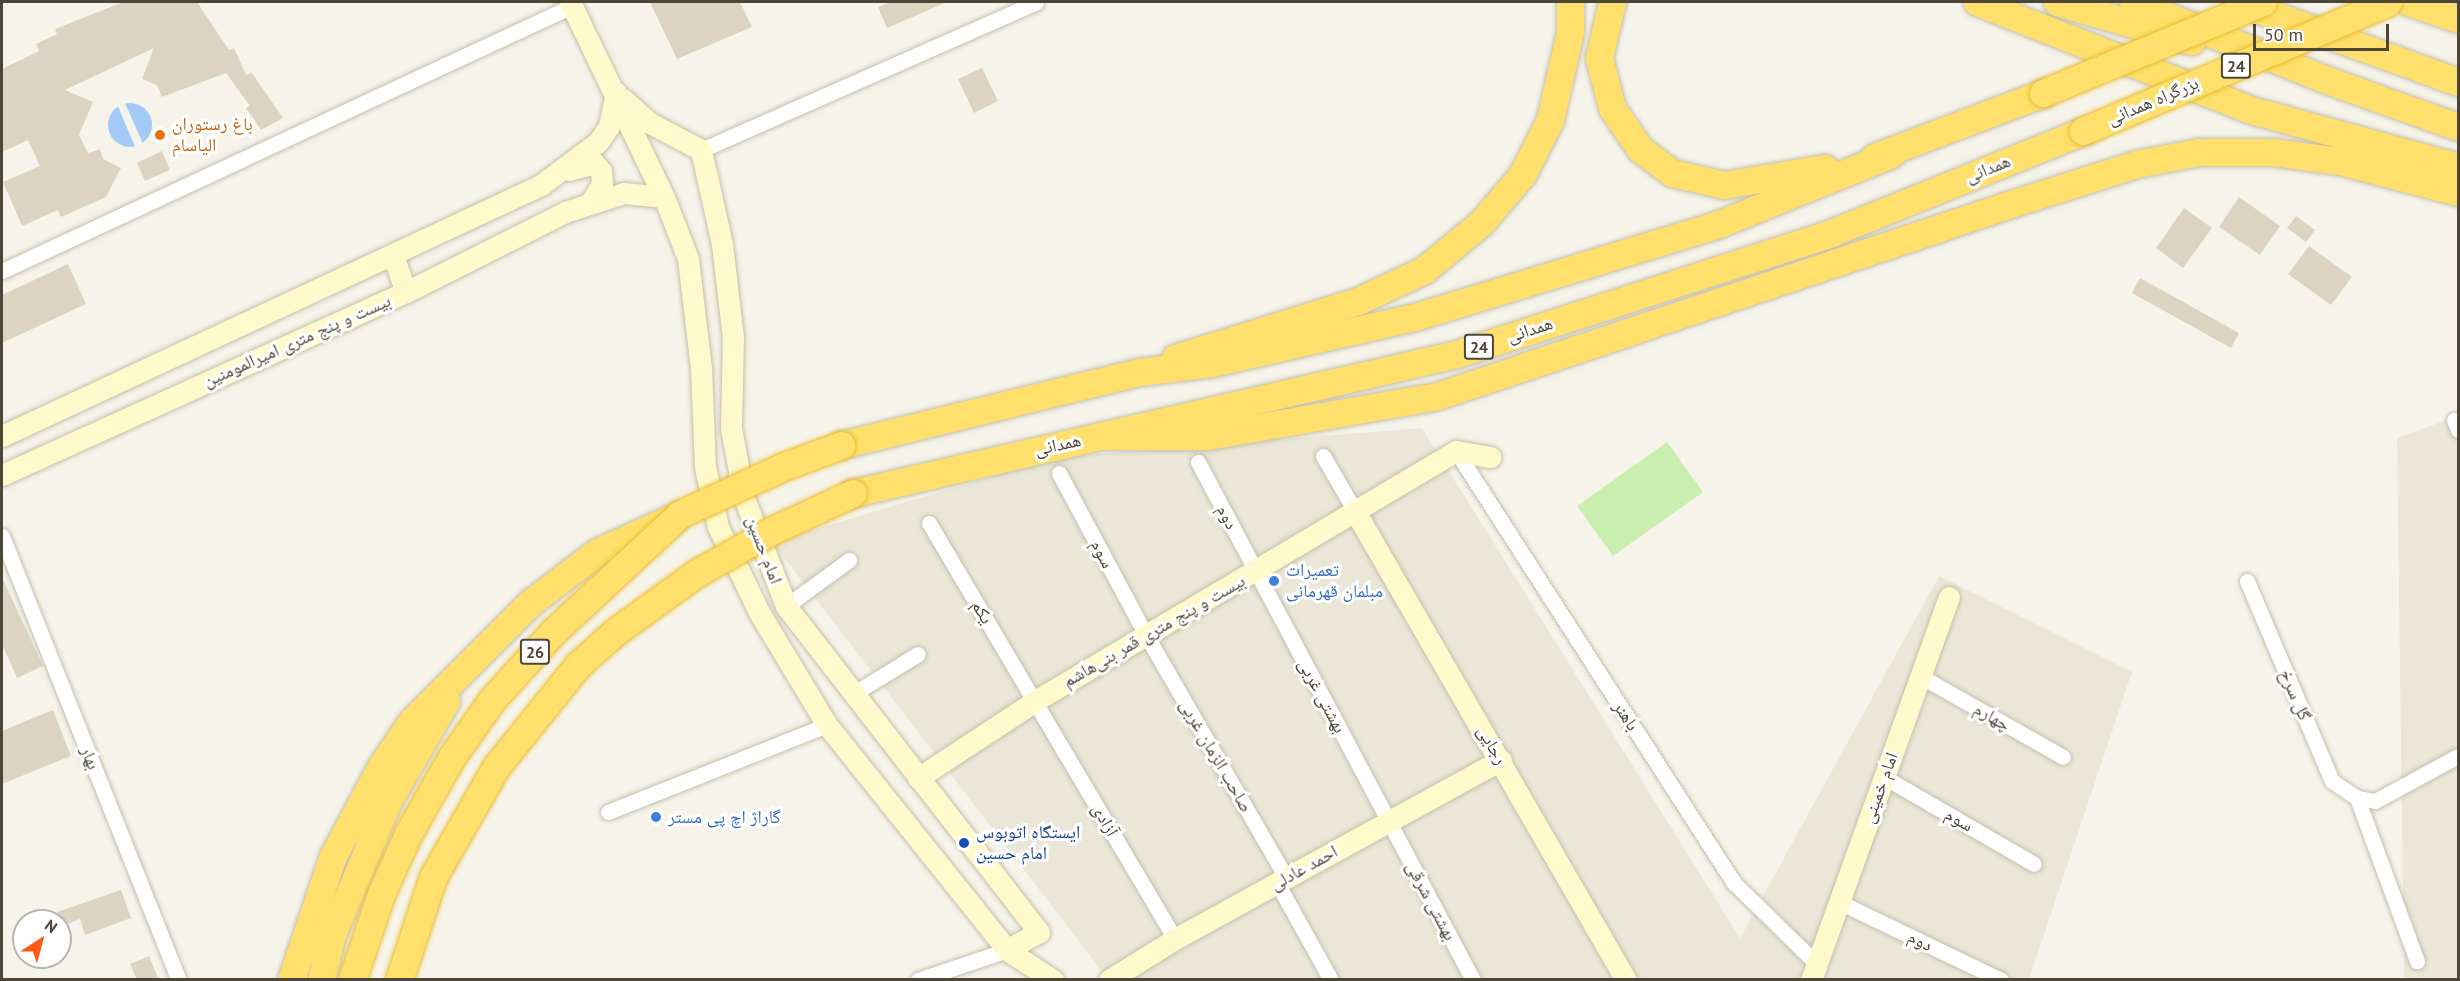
<!DOCTYPE html>
<meta charset="utf-8">
<style>
body{margin:0}
#map{position:relative;width:2460px;height:981px;overflow:hidden;background:#f6f4ea;font-family:"PT Sans","Noto Naskh Arabic",sans-serif}
div>[style]{position:absolute}
[style*='--x']{left:calc(var(--x)*1px);top:calc(var(--y)*1px);width:calc(var(--w)*1px);rotate:calc(var(--a)*1deg)}
.residential>*{inset:0;background:#eae7d8}
.green>*{inset:0;background:#caedb0}
.water>*{inset:0;background:#a3caf6}
.round{border-radius:50%}
.pier>*{inset:0;background:#f6f4ea}
.building>*{inset:0;background:#dcd4c1}
.roads{filter:drop-shadow(0 0 2px #c5c0ae) drop-shadow(0 0 2px #c5c0ae)}
.street>*{height:15px;margin:-7.5px;padding:0 7.5px;transform-origin:7.5px;border-radius:7.5px;background:#fff}
.secondary>*{height:21px;margin:-10.5px;padding:0 10.5px;transform-origin:10.5px;border-radius:10.5px;background:#fff9cb}
.highway>*{height:27px;margin:-13.5px;padding:0 13.5px;transform-origin:13.5px;border-radius:13.5px;background:#ffe06c}
.bridges{filter:drop-shadow(0 0 2px #e9bc30) drop-shadow(0 0 2px #e9bc30)}
.highway-bridge>*{height:27px;margin:-13.5px;padding:0 13.5px;transform-origin:13.5px;border-radius:13.5px;background:#ffe06c}
.dots>*{width:16px;height:16px;translate:-50% -50%;box-sizing:border-box;border:3px solid #fff;border-radius:50%}
span{translate:-50% -50%;white-space:nowrap;text-align:center;line-height:1.15;-webkit-text-stroke:6px #fff;paint-order:stroke}
.shield-label span{padding:2px 4px;background:#fff;border:2px solid;border-radius:4px;-webkit-text-stroke-width:0}
.shield-label{font-size:16px;color:#4b4637;font-weight:700}
.street-label{font-size:18px;color:#4b4637}
.food-label{font-size:18px;color:#c56008}
.left{translate:0 -50%;text-align:left}
.shop-label{font-size:18px;color:#366cbe}
.transit-label{font-size:18px;color:#164399}
.frame{position:absolute;inset:0;border:3px solid #4b4637;pointer-events:none}
.north{position:absolute;left:12px;top:909px;width:60px;height:60px;box-sizing:border-box;background:#fff;border:2px solid #b7b5af;border-radius:50%;rotate:36deg;font-size:16px;font-weight:700;line-height:24px;text-align:center;color:#4b4637}
.north::after{content:'';display:block;margin:auto;width:21px;height:27px;background:#ff5718;clip-path:polygon(50% 0,100% 100%,50% 72%,0 100%)}
.scale{position:absolute;left:2253px;top:24px;width:136px;height:27px;box-sizing:border-box;border:3px solid #4b4637;border-top:0;padding-left:8px;font-size:18px;line-height:21px;white-space:nowrap;color:#4b4637;-webkit-text-stroke:4px #fff;paint-order:stroke}
</style>
<div id="map">
<div class="residential">
<div style="clip-path:polygon(2458px 416px,2458px 979px,2404px 979px,2397px 438px)"></div>
<div style="clip-path:polygon(1422px 428px,1740px 938px,1939px 576px,2132px 672px,2029px 979px,1108px 979px,772px 542px,1058px 457px)"></div>
</div>
<div class="green">
<div style="clip-path:polygon(1667px 442px,1703px 492px,1613px 556px,1577px 506px)"></div>
</div>
<div class="water">
<div class="round" style="left:108px;top:103px;width:44px;height:44px"></div>
</div>
<div class="pier">
<div style="clip-path:polygon(124px 101px,144px 146px,136px 149px,117px 104px)"></div>
</div>
<div class="building">
<div style="clip-path:polygon(123px 2px,197px 2px,229px 50px,234px 48px,246px 75px,252px 73px,283px 118px,261px 130px,246px 108px,250px 106px,226px 73px,162px 97px,157px 85px,142px 79px,154px 48px,65px 90px,93px 102px,79px 135px,88px 153px,100px 149px,103px 159px,121px 168px,106px 197px,61px 217px,58px 210px,22px 226px,3px 182px,40px 166px,28px 140px,2px 152px,2px 69px,39px 51px,36px 44px,57px 34px,55px 29px)"></div>
<div style="clip-path:polygon(650px 2px,740px 2px,752px 27px,677px 59px)"></div>
<div style="clip-path:polygon(891px 2px,947px 2px,887px 28px,878px 7px)"></div>
<div style="clip-path:polygon(982px 68px,998px 101px,974px 113px,958px 79px)"></div>
<div style="clip-path:polygon(162px 151px,170px 170px,145px 181px,137px 163px)"></div>
<div style="clip-path:polygon(2239px 197px,2280px 226px,2260px 255px,2219px 227px)"></div>
<div style="clip-path:polygon(2184px 208px,2212px 228px,2183px 268px,2156px 248px)"></div>
<div style="clip-path:polygon(2296px 216px,2315px 230px,2306px 242px,2287px 228px)"></div>
<div style="clip-path:polygon(2309px 246px,2352px 277px,2331px 305px,2288px 274px)"></div>
<div style="clip-path:polygon(68px 264px,86px 304px,2px 343px,2px 295px)"></div>
<div style="clip-path:polygon(2140px 278px,2239px 333px,2231px 348px,2132px 293px)"></div>
<div style="clip-path:polygon(2px 577px,43px 666px,17px 678px,2px 644px)"></div>
<div style="clip-path:polygon(53px 710px,71px 756px,2px 784px,2px 731px)"></div>
<div style="clip-path:polygon(121px 890px,131px 918px,85px 935px,80px 919px,62px 926px,57px 912px)"></div>
<div style="clip-path:polygon(149px 956px,159px 980px,137px 980px,130px 964px)"></div>
</div>
<div class="roads">
<div class="street">
<div style="--x:701;--y:150;--w:366;--a:-23.8"></div>
<div style="--x:2;--y:271;--w:629;--a:-24.93"></div>
<div style="--x:2454;--y:420;--w:11;--a:68"></div>
<div style="--x:1456;--y:451;--w:514;--a:57.24"></div>
<div style="--x:1734;--y:883;--w:115;--a:44.3"></div>
<div style="--x:1323;--y:456;--w:66;--a:59.9"></div>
<div style="--x:1198;--y:462;--w:586;--a:62.04"></div>
<div style="--x:1059;--y:473;--w:184;--a:61.8"></div>
<div style="--x:1146;--y:635;--w:280;--a:60"></div>
<div style="--x:929;--y:523;--w:483;--a:59.4"></div>
<div style="--x:2;--y:536;--w:478;--a:68.3"></div>
<div style="--x:2247;--y:581;--w:217;--a:67"></div>
<div style="--x:2332;--y:781;--w:30;--a:34"></div>
<div style="--x:2357;--y:798;--w:18;--a:9"></div>
<div style="--x:2375;--y:801;--w:94;--a:-28.5"></div>
<div style="--x:786;--y:606;--w:78;--a:-36.1"></div>
<div style="--x:1920;--y:676;--w:164;--a:29.5"></div>
<div style="--x:853;--y:694;--w:76;--a:-31.6"></div>
<div style="--x:1884;--y:777;--w:173;--a:30.1"></div>
<div style="--x:2357;--y:798;--w:174;--a:69.8"></div>
<div style="--x:608;--y:812;--w:236;--a:-21.7"></div>
<div style="--x:1277;--y:883;--w:111;--a:60.9"></div>
<div style="--x:1839;--y:902;--w:180;--a:25.7"></div>
<div style="--x:918;--y:980;--w:94;--a:-18.6"></div>
</div>
<div class="secondary">
<div style="--x:570;--y:2;--w:216;--a:64.3"></div>
<div style="--x:664;--y:197;--w:66;--a:68.8"></div>
<div style="--x:688;--y:259;--w:110;--a:83.2"></div>
<div style="--x:701;--y:368;--w:99;--a:87.7"></div>
<div style="--x:705;--y:467;--w:61;--a:77.8"></div>
<div style="--x:718;--y:527;--w:97;--a:64.2"></div>
<div style="--x:760;--y:614;--w:130;--a:58.9"></div>
<div style="--x:827;--y:725;--w:288;--a:51.3"></div>
<div style="--x:1007;--y:950;--w:55;--a:33.1"></div>
<div style="--x:623;--y:99;--w:36;--a:42"></div>
<div style="--x:650;--y:123;--w:58;--a:27.9"></div>
<div style="--x:701;--y:150;--w:96;--a:77.4"></div>
<div style="--x:722;--y:244;--w:95;--a:83.3"></div>
<div style="--x:733;--y:338;--w:90;--a:91.3"></div>
<div style="--x:731;--y:428;--w:71;--a:79.5"></div>
<div style="--x:744;--y:498;--w:116;--a:68.7"></div>
<div style="--x:786;--y:606;--w:413;--a:52.2"></div>
<div style="--x:1039;--y:932;--w:37;--a:151"></div>
<div style="--x:570;--y:170;--w:25;--a:-16"></div>
<div style="--x:594;--y:163;--w:11;--a:49"></div>
<div style="--x:601;--y:171;--w:13;--a:86"></div>
<div style="--x:602;--y:184;--w:22;--a:122"></div>
<div style="--x:393;--y:255;--w:39;--a:71"></div>
<div style="--x:2;--y:436;--w:595;--a:-24.97"></div>
<div style="--x:541;--y:185;--w:71;--a:-37"></div>
<div style="--x:598;--y:142;--w:19;--a:-55"></div>
<div style="--x:609;--y:126;--w:34;--a:-78"></div>
<div style="--x:2;--y:475;--w:444;--a:-24.4"></div>
<div style="--x:406;--y:292;--w:178;--a:-26.7"></div>
<div style="--x:565;--y:212;--w:62;--a:-17.9"></div>
<div style="--x:624;--y:193;--w:40;--a:5.7"></div>
<div style="--x:1356;--y:513;--w:539;--a:59.97"></div>
<div style="--x:918;--y:778;--w:140;--a:-33.3"></div>
<div style="--x:1035;--y:701;--w:490;--a:-30.7"></div>
<div style="--x:1456;--y:451;--w:35;--a:10"></div>
<div style="--x:1109;--y:980;--w:78;--a:-31.8"></div>
<div style="--x:1175;--y:939;--w:372;--a:-28.8"></div>
<div style="--x:1811;--y:980;--w:407;--a:-70.2"></div>
</div>
<div class="highway">
<div style="--x:1612;--y:2;--w:57;--a:103.1"></div>
<div style="--x:1599;--y:58;--w:52;--a:75.4"></div>
<div style="--x:1612;--y:108;--w:50;--a:55.7"></div>
<div style="--x:1640;--y:149;--w:40;--a:37"></div>
<div style="--x:1672;--y:173;--w:53;--a:13"></div>
<div style="--x:1724;--y:185;--w:102;--a:-9.6"></div>
<div style="--x:1977;--y:2;--w:291;--a:21.5"></div>
<div style="--x:2248;--y:109;--w:218;--a:15.4"></div>
<div style="--x:2057;--y:2;--w:140;--a:16.2"></div>
<div style="--x:2133;--y:2;--w:209;--a:21.9"></div>
<div style="--x:2327;--y:80;--w:139;--a:19.7"></div>
<div style="--x:2238;--y:2;--w:234;--a:20"></div>
<div style="--x:2409;--y:2;--w:52;--a:19.1"></div>
<div style="--x:1874;--y:157;--w:181;--a:-20.7"></div>
<div style="--x:1175;--y:358;--w:192;--a:-17.3"></div>
<div style="--x:1358;--y:301;--w:73;--a:-25.2"></div>
<div style="--x:1424;--y:270;--w:74;--a:-39.5"></div>
<div style="--x:1481;--y:223;--w:63;--a:-49.5"></div>
<div style="--x:1522;--y:175;--w:62;--a:-63"></div>
<div style="--x:1550;--y:120;--w:90;--a:-77.2"></div>
<div style="--x:1570;--y:32;--w:30;--a:-90"></div>
<div style="--x:1099;--y:436;--w:109;--a:0"></div>
<div style="--x:1208;--y:436;--w:232;--a:-9.9"></div>
<div style="--x:1437;--y:396;--w:608;--a:-18.49"></div>
<div style="--x:2014;--y:203;--w:128;--a:-17.7"></div>
<div style="--x:2136;--y:164;--w:64;--a:-10.8"></div>
<div style="--x:2199;--y:152;--w:74;--a:0"></div>
<div style="--x:2273;--y:152;--w:67;--a:7.8"></div>
<div style="--x:2339;--y:161;--w:123;--a:14.6"></div>
<div style="--x:841;--y:445;--w:307;--a:-13.8"></div>
<div style="--x:1139;--y:372;--w:74;--a:-7"></div>
<div style="--x:1212;--y:363;--w:208;--a:-12.8"></div>
<div style="--x:1415;--y:317;--w:318;--a:-17"></div>
<div style="--x:1719;--y:224;--w:186;--a:-22.1"></div>
<div style="--x:853;--y:493;--w:620;--a:-12.96"></div>
<div style="--x:1457;--y:354;--w:393;--a:-17.9"></div>
<div style="--x:1831;--y:233;--w:272;--a:-22"></div>
<div style="--x:291;--y:980;--w:131;--a:-71.3"></div>
<div style="--x:333;--y:856;--w:100;--a:-61.9"></div>
<div style="--x:380;--y:768;--w:55;--a:-56"></div>
<div style="--x:411;--y:722;--w:168;--a:-45"></div>
<div style="--x:530;--y:603;--w:84;--a:-37.3"></div>
<div style="--x:597;--y:552;--w:85;--a:-24.4"></div>
<div style="--x:321;--y:980;--w:46;--a:-76.3"></div>
<div style="--x:332;--y:935;--w:145;--a:-67.3"></div>
<div style="--x:388;--y:801;--w:116;--a:-59.9"></div>
</div>
</div>
<div class="bridges">
<div class="highway-bridge">
<div style="--x:2043;--y:93;--w:238;--a:-22.5"></div>
<div style="--x:2083;--y:131;--w:331;--a:-22.9"></div>
<div style="--x:353;--y:977;--w:88;--a:-71.4"></div>
<div style="--x:381;--y:894;--w:68;--a:-65.7"></div>
<div style="--x:409;--y:832;--w:85;--a:-60.4"></div>
<div style="--x:451;--y:758;--w:70;--a:-54.9"></div>
<div style="--x:491;--y:701;--w:93;--a:-48.1"></div>
<div style="--x:553;--y:632;--w:173;--a:-42.9"></div>
<div style="--x:680;--y:514;--w:112;--a:-24.7"></div>
<div style="--x:782;--y:467;--w:63;--a:-20.4"></div>
<div style="--x:399;--y:980;--w:108;--a:-71.7"></div>
<div style="--x:433;--y:877;--w:127;--a:-60.2"></div>
<div style="--x:496;--y:767;--w:131;--a:-51.2"></div>
<div style="--x:578;--y:665;--w:50;--a:-41.7"></div>
<div style="--x:615;--y:632;--w:99;--a:-35.9"></div>
<div style="--x:695;--y:574;--w:87;--a:-29.5"></div>
<div style="--x:771;--y:531;--w:90;--a:-24.9"></div>
</div>
</div>
<div class="dots">
<div style="left:160px;top:135px;background:#e8710a"></div>
<div style="left:1274px;top:581px;background:#3f7fe0"></div>
<div style="left:656px;top:817px;background:#3f7fe0"></div>
<div style="left:964px;top:843px;background:#1a4fb4"></div>
</div>
<div class="shield-label">
<span style="left:2236px;top:66px">24</span>
<span style="left:1479px;top:347px">24</span>
<span style="left:535px;top:652px">26</span>
</div>
<div class="street-label">
<span style="left:2153px;top:101px;rotate:-23deg">بزرگراه همدانی</span>
<span style="left:1988px;top:169px;rotate:-22deg">همدانی</span>
<span style="left:1530px;top:330px;rotate:-18deg">همدانی</span>
<span style="left:297px;top:341px;rotate:-24deg">بیست و پنج متری امیرالمومنین</span>
<span style="left:1058px;top:445px;rotate:-12deg">همدانی</span>
<span style="left:1227px;top:517px;rotate:62deg">دوم</span>
<span style="left:764px;top:550px;rotate:69deg">امام حسین</span>
<span style="left:1102px;top:554px;rotate:62deg">سوم</span>
<span style="left:982px;top:612px;rotate:59deg">یکم</span>
<span style="left:1154px;top:631px;rotate:-30deg">بیست و پنج متری قمر بنی‌هاشم</span>
<span style="left:2295px;top:695px;rotate:67deg">گل سرخ</span>
<span style="left:1322px;top:696px;rotate:62deg">بهشتی غربی</span>
<span style="left:1626px;top:716px;rotate:57deg">باهنر</span>
<span style="left:1992px;top:717px;rotate:30deg">چهارم</span>
<span style="left:1492px;top:745px;rotate:60deg">رجایی</span>
<span style="left:1216px;top:756px;rotate:60deg">صاحب الزمان غربی</span>
<span style="left:90px;top:758px;rotate:68deg">بهار</span>
<span style="left:1880px;top:788px;rotate:-70deg">امام خمینی</span>
<span style="left:1105px;top:820px;rotate:60deg">آزادی</span>
<span style="left:1959px;top:820px;rotate:30deg">سوم</span>
<span style="left:1304px;top:868px;rotate:-29deg">احمد عادلی</span>
<span style="left:1431px;top:901px;rotate:62deg">بهشتی شرقی</span>
<span style="left:1920px;top:941px;rotate:26deg">دوم</span>
</div>
<div class="food-label">
<span class="left" style="left:172px;top:135px">باغ رستوران<br>الیاسام</span>
</div>
<div class="shop-label">
<span class="left" style="left:1286px;top:581px">تعمیرات<br>مبلمان قهرمانی</span>
<span class="left" style="left:668px;top:817px">گاراژ اچ پی مستر</span>
</div>
<div class="transit-label">
<span class="left" style="left:976px;top:843px">ایستگاه اتوبوس<br>امام حسین</span>
</div>
<div class="frame"></div>
<div class="north">N</div>
<div class="scale">50 m</div>
</div>
